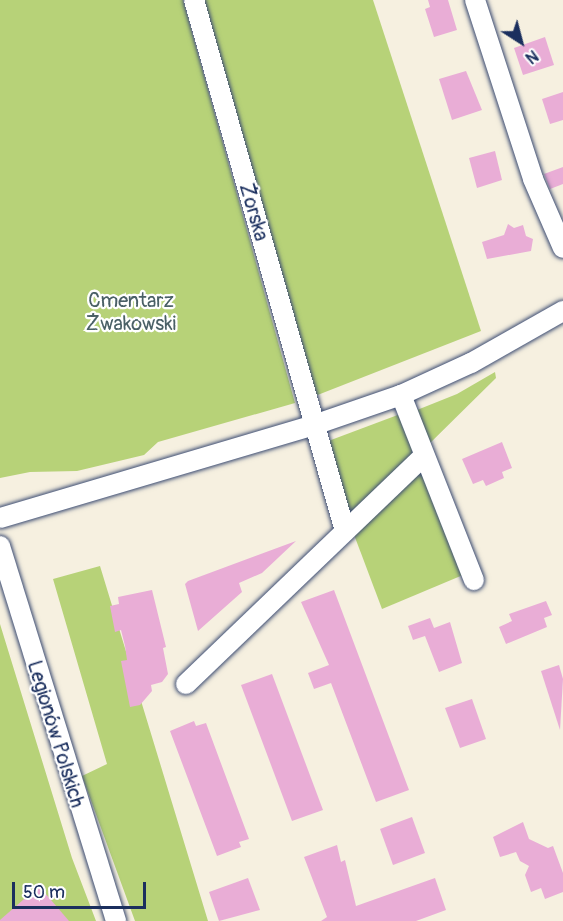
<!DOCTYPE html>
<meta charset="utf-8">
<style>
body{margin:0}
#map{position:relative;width:563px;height:921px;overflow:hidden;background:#f6f0e0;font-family:Pangolin,sans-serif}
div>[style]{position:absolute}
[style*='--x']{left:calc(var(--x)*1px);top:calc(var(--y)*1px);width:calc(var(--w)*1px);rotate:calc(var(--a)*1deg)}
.green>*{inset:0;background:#b7d278}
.building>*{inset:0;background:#e9add6}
.roads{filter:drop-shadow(0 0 2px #3c4c72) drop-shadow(0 0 2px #3c4c72)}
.street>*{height:20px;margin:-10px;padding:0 10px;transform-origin:10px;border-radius:10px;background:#fff}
span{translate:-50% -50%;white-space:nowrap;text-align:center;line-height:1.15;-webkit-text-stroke:4.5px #fff;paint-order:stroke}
.street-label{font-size:20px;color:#1b2f5e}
.park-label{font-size:20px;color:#4a6066}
.north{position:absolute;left:491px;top:12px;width:60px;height:60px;-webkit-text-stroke:4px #fff;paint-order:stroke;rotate:144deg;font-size:16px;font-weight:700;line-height:24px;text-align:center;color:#1b2f5e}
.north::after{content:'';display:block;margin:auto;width:21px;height:27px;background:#1b2f5e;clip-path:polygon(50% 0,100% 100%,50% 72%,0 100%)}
.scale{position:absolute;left:12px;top:882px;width:134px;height:27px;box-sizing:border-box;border:3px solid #1b2f5e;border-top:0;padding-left:8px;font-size:18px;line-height:21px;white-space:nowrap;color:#1b2f5e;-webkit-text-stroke:4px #fff;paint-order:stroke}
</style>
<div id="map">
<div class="green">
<div style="clip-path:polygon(0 0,183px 0,295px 403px,158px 442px,144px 455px,77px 471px,30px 472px,0 478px)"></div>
<div style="clip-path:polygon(203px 0,373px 0,481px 331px,315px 396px)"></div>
<div style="clip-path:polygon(495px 372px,496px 378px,424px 449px,412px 412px,457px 394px)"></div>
<div style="clip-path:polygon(403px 413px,418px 455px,348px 522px,323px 443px)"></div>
<div style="clip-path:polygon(421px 468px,463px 575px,382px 609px,353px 532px)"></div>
<div style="clip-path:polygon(100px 566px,208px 921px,135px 921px,82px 776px,107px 764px,53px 579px)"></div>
<div style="clip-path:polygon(0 624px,72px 858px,96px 921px,0 921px)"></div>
</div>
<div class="building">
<div style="clip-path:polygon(428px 0,448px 0,457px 30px,434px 37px,425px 9px,430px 7px)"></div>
<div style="clip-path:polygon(545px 37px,554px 65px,523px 75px,514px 48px)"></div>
<div style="clip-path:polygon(466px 71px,482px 110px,452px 120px,439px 79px)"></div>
<div style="clip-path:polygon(563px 92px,563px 120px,550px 124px,542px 99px)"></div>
<div style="clip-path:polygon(495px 151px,502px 180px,477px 188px,469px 158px)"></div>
<div style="clip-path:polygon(563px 167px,563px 184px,550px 189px,544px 174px)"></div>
<div style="clip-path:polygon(508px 224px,514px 228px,523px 225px,526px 236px,533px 239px,531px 251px,487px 259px,482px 242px,504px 235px)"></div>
<div style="clip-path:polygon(502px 442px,512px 468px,502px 472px,504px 478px,486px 486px,483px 480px,473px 484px,462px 459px)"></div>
<div style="clip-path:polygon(296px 541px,262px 573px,239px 583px,242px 592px,198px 631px,185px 584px,188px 581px)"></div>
<div style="clip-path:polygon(152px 590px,166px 647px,163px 648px,168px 674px,162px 682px,151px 685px,152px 691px,140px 705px,130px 707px,121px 661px,127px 660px,125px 646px,121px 630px,115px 632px,110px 606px,119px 604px,118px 597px)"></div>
<div style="clip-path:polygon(334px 590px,409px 790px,376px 802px,331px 683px,314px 689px,308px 673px,329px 665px,301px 602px)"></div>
<div style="clip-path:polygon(546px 601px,552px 615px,544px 618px,547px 627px,506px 644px,499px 627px,512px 621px,509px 614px)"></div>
<div style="clip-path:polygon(430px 618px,434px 628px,450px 622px,462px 663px,439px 672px,425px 636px,413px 640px,408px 626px)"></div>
<div style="clip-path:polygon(559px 665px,563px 679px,560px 730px,541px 671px)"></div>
<div style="clip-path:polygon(272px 674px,323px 810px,292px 821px,241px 685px)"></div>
<div style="clip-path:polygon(472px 699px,486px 739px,460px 748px,445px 708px)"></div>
<div style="clip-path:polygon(194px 721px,196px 726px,206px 723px,249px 839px,239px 842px,241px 847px,217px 856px,170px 731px)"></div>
<div style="clip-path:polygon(412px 817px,425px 853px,393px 865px,380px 829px)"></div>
<div style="clip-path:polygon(523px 822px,529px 839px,548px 848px,553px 846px,563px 873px,563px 892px,545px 899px,541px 888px,531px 892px,525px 875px,529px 866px,520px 861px,516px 852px,500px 857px,493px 837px)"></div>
<div style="clip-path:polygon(337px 845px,341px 862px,345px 860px,356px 906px,435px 878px,446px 910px,416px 921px,321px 921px,327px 917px,304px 857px)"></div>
<div style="clip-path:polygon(248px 878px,260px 910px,219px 921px,209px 892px)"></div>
<div style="clip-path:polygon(39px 886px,69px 921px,0 921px,0 920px)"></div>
</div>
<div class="roads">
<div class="street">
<div style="--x:194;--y:0;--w:552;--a:74.13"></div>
<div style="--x:475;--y:0;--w:188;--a:72"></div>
<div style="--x:533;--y:179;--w:75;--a:66.5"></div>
<div style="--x:401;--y:395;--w:199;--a:68.5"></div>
<div style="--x:0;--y:518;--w:327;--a:-16.5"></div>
<div style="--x:314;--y:425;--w:92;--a:-19"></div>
<div style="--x:401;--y:395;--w:77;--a:-24.6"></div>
<div style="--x:471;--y:363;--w:106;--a:-29.5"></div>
<div style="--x:0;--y:546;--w:393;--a:72.8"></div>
<div style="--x:186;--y:684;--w:328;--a:-43.8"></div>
</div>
</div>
<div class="street-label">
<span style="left:254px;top:212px;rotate:74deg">Żorska</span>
<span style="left:56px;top:734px;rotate:73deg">Legionów Polskich</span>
</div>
<div class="park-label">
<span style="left:131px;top:312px">Cmentarz<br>Żwakowski</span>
</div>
<div class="north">N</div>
<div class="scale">50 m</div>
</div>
